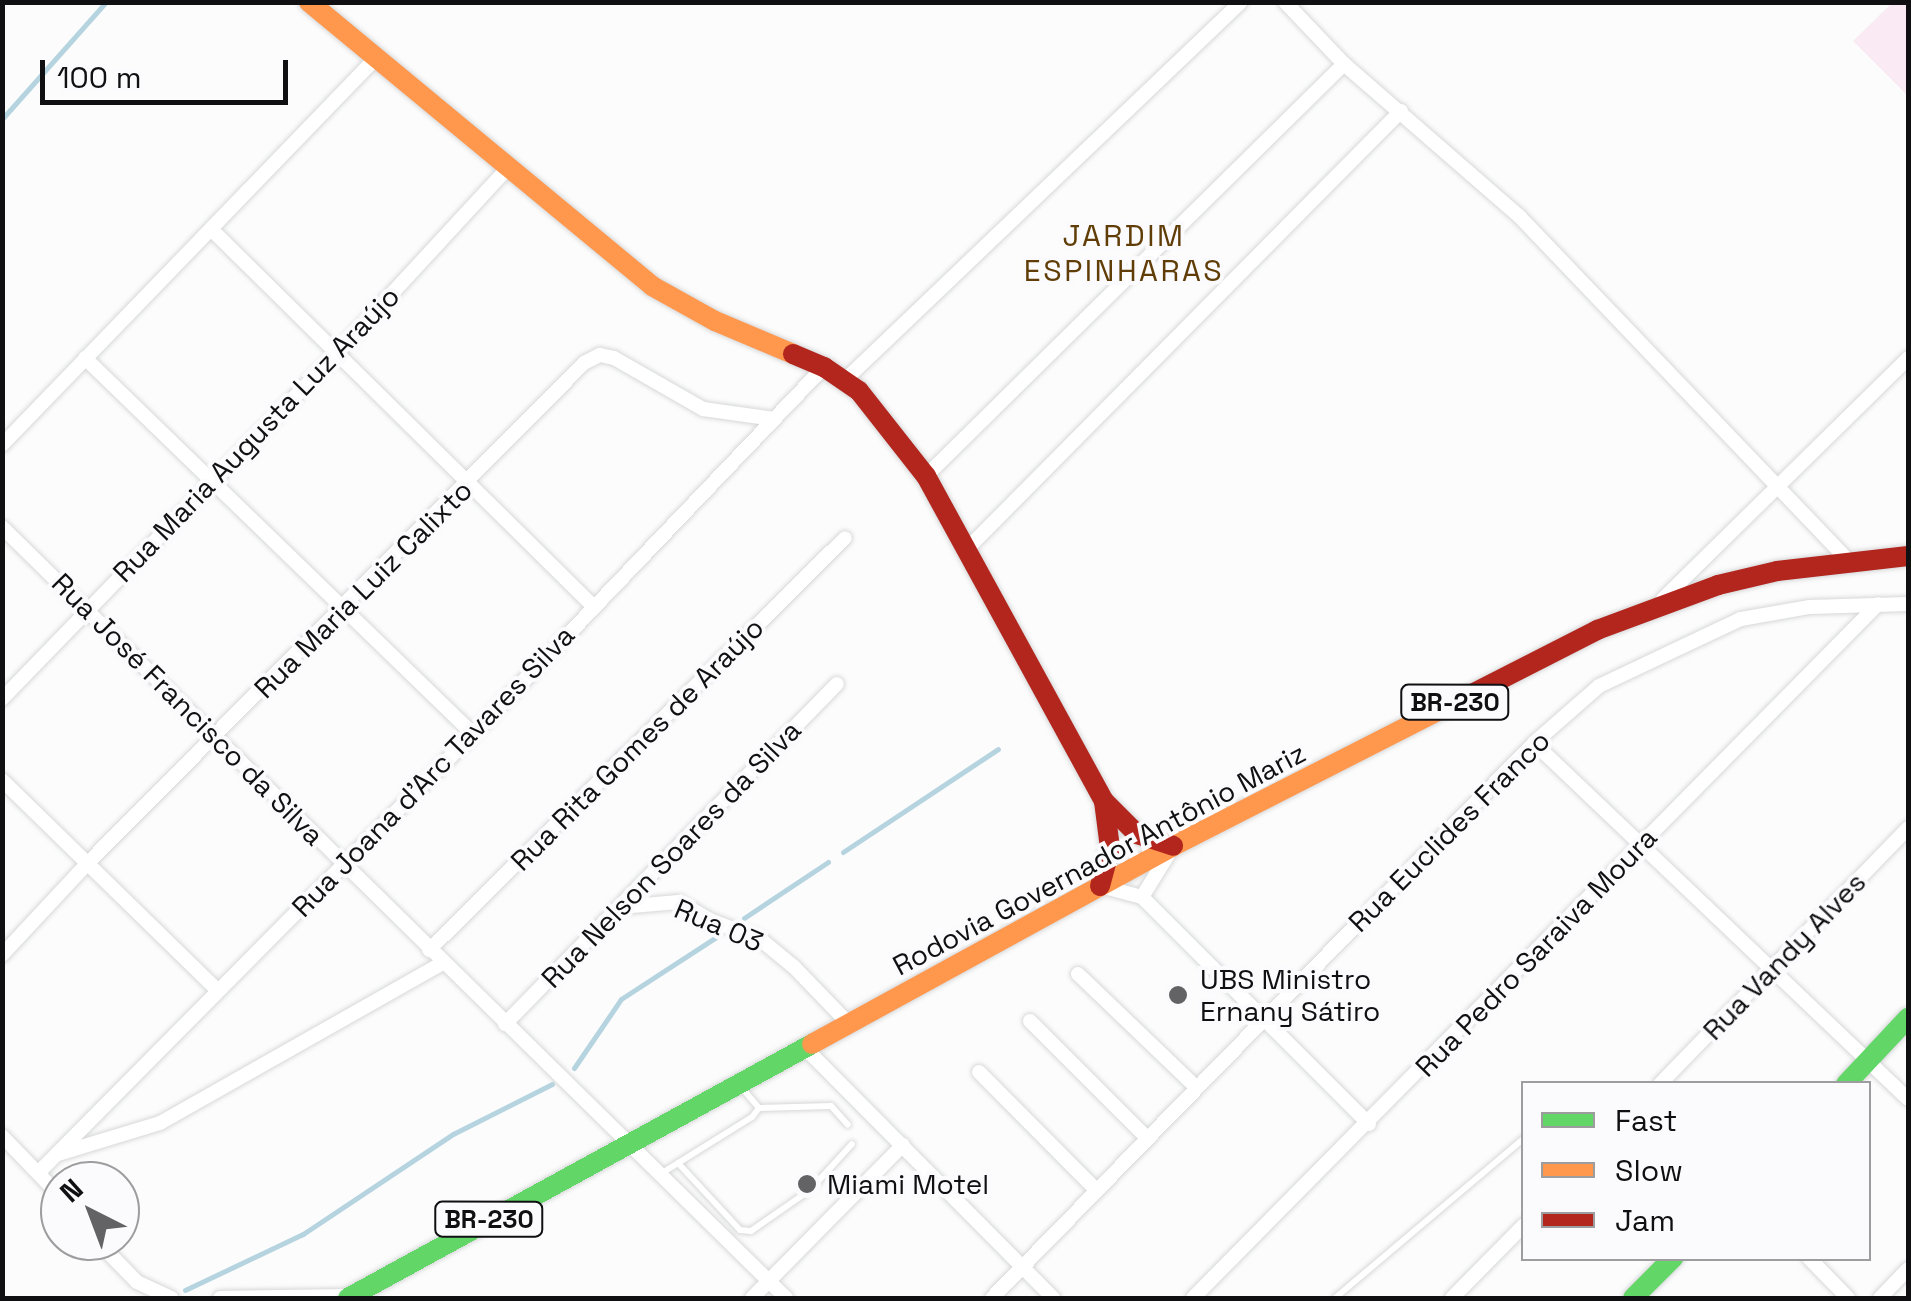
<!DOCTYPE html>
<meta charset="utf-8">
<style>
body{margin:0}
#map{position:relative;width:1911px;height:1301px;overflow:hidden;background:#fcfcfc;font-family:"Space Grotesk",sans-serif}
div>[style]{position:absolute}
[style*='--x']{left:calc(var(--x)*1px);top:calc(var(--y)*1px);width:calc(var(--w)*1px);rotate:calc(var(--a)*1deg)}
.green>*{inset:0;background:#f9eaf3}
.stream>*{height:5px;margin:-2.5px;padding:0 2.5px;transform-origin:2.5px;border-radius:2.5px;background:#b5d4e0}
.roads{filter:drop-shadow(0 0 2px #d7d8d9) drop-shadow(0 0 2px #d7d8d9)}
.lane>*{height:6px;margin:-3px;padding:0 3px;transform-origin:3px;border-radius:3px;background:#fff}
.street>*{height:14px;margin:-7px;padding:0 7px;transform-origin:7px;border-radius:7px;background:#fff}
.fast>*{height:20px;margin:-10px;padding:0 10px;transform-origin:10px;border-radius:10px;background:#63d668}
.slow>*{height:20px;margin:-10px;padding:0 10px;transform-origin:10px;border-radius:10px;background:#ff974d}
.jam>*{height:20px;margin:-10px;padding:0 10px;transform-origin:10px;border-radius:10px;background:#b3261e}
.dots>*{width:28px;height:28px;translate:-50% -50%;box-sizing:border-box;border:5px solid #fbfbfd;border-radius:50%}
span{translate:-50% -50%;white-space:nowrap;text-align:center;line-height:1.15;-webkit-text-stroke:8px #fbfbfd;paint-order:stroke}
.shield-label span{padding:2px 8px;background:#fbfbfd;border:2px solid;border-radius:8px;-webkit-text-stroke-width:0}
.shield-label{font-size:25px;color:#101013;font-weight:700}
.street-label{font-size:28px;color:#101013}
.poi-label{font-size:28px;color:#101013}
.left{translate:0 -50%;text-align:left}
.neighbourhood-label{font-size:30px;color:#603d07;letter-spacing:2.5px}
.frame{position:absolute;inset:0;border:5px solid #101013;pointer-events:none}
.legend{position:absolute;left:1521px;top:1081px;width:350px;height:180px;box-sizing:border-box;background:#fbfbfd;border:2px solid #9d9d9f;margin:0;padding:12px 18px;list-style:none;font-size:30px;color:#101013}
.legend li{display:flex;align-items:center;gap:20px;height:50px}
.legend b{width:50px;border:2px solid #9d9d9f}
.north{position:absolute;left:40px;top:1161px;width:100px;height:100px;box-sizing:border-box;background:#fbfbfd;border:2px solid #9d9d9f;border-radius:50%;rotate:318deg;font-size:28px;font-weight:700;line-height:40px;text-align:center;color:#101013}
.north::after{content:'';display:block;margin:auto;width:35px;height:45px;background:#636365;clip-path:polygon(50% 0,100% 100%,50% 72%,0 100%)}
.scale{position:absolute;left:40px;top:60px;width:248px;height:45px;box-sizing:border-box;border:5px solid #101013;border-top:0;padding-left:12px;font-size:30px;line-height:35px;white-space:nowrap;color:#101013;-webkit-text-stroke:8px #fbfbfd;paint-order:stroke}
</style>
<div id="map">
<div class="green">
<div style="clip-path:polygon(1892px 3px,1908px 3px,1908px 96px,1853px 41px)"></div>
</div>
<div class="stream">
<div style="--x:2;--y:119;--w:157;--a:-48.4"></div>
<div style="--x:843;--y:852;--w:186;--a:-33.6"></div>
<div style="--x:744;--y:918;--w:101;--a:-33.7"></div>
<div style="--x:574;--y:1068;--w:83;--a:-55.7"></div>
<div style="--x:621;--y:999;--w:113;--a:-33.1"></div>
<div style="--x:185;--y:1290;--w:131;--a:-25.4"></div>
<div style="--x:303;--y:1234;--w:180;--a:-33.7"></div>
<div style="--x:453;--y:1134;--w:111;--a:-26.8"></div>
</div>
<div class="roads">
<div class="lane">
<div style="--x:743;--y:1089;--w:25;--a:50"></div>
<div style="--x:759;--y:1108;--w:72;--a:-1.6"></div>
<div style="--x:831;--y:1106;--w:25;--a:48"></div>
<div style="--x:678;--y:1163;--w:91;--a:47.2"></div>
<div style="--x:740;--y:1230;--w:11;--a:5"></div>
<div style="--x:751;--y:1231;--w:72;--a:-34.8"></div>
<div style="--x:810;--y:1190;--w:62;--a:-47.6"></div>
<div style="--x:662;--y:1173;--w:106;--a:-31.9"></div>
<div style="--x:752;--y:1117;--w:11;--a:-52"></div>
<div style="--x:1335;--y:1298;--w:248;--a:-40.2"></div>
</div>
<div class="street">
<div style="--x:1285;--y:2;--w:86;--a:46.4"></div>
<div style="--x:1344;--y:64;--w:232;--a:41"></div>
<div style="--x:1519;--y:216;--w:477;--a:46.3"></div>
<div style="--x:211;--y:229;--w:537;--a:44.62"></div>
<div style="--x:85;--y:358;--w:540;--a:44.1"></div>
<div style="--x:845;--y:380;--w:547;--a:-43.67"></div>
<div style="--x:2;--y:445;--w:540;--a:-45.98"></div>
<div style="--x:926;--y:476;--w:587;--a:-44.59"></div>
<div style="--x:2;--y:527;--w:1100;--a:44.52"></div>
<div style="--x:966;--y:550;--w:618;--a:-45.26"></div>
<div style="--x:1663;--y:599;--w:344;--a:-44.5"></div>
<div style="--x:2;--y:699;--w:483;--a:-45.9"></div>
<div style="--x:338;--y:352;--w:251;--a:-47.3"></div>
<div style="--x:1534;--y:743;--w:516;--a:43.59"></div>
<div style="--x:2;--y:780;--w:301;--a:44.3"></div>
<div style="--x:1101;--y:886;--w:42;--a:15"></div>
<div style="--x:1142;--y:897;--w:321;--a:45"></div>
<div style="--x:1142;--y:897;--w:49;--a:-58.2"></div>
<div style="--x:620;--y:907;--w:59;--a:-4.8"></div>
<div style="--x:679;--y:902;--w:38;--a:30"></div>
<div style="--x:712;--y:921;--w:51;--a:20.6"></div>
<div style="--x:760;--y:939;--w:44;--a:39.5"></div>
<div style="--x:794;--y:967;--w:81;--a:46"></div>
<div style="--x:429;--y:950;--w:585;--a:-44.72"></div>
<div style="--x:2;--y:955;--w:125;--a:-47"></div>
<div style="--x:87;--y:864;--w:706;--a:-45.23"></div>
<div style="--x:584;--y:363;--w:18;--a:-27"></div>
<div style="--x:600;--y:355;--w:14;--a:12"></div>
<div style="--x:614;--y:358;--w:103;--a:29.8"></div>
<div style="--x:703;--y:409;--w:72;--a:8"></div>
<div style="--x:1078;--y:974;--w:163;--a:43.8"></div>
<div style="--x:1030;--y:1021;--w:165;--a:45"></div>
<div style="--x:505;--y:1024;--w:475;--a:-45.7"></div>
<div style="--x:806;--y:1049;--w:351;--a:45.2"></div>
<div style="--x:979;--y:1072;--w:166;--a:45.2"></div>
<div style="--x:1660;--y:1084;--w:356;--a:-45.9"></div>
<div style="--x:2;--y:1136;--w:83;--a:46"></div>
<div style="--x:58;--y:1154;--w:107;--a:-16.9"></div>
<div style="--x:160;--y:1123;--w:325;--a:-29.5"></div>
<div style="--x:39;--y:1172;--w:617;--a:-45.26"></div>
<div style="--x:473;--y:734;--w:508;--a:-46.28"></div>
<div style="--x:97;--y:1241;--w:57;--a:45.7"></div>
<div style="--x:137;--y:1282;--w:38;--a:25"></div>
<div style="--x:1809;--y:1258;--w:56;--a:45.7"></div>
<div style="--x:220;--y:1298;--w:133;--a:-0.9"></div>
<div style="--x:752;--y:1298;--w:215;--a:-45.4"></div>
<div style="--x:992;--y:1298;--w:776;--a:-45.68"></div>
<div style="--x:1534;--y:743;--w:86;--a:-41.2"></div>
<div style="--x:1599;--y:686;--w:157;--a:-25.3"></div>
<div style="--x:1741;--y:619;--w:70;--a:-9.9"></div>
<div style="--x:1810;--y:607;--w:98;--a:-1.8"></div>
<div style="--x:1193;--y:1298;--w:975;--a:-45.37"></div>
<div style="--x:1452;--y:1298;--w:103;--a:-45.4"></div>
<div style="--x:1880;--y:1298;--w:40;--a:-46"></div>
</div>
<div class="fast">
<div style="--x:1846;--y:1084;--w:91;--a:-46.8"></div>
<div style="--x:348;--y:1298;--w:529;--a:-28.7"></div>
<div style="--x:1633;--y:1298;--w:57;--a:-45"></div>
</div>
<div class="slow">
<div style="--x:309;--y:2;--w:445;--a:39.6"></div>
<div style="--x:652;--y:286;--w:72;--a:29.1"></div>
<div style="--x:715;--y:321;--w:85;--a:22.9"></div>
<div style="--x:812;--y:1044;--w:412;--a:-28.7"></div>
<div style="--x:1173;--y:846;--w:315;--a:-27"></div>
</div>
<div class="jam">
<div style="--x:793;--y:354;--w:34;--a:23"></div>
<div style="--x:824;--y:367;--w:42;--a:34.4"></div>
<div style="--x:859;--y:391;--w:108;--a:51.8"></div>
<div style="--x:926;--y:476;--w:371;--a:61.3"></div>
<div style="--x:1104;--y:801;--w:47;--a:45"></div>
<div style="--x:1137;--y:834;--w:38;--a:18"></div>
<div style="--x:1454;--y:703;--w:161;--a:-27"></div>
<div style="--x:1597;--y:630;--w:129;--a:-20.4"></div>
<div style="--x:1718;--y:585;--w:61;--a:-13.3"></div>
<div style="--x:1777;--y:571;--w:132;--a:-6.5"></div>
<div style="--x:1100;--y:886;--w:39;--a:-75"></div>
<div style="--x:1110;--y:848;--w:47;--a:-97.3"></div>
</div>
</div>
<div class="dots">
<div style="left:1178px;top:995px;background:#636365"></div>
<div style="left:807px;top:1184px;background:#636365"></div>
</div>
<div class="shield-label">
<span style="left:1455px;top:702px">BR-230</span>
<span style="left:489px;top:1219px">BR-230</span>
</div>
<div class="street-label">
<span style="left:256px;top:434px;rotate:-46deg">Rua Maria Augusta Luz Araújo</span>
<span style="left:363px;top:589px;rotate:-45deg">Rua Maria Luiz Calixto</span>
<span style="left:188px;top:709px;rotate:45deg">Rua José Francisco da Silva</span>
<span style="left:637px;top:744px;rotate:-45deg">Rua Rita Gomes de Araújo</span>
<span style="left:433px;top:771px;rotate:-46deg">Rua Joana d'Arc Tavares Silva</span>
<span style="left:1449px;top:831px;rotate:-45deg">Rua Euclides Franco</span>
<span style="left:671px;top:854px;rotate:-46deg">Rua Nelson Soares da Silva</span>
<span style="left:1099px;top:859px;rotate:-28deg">Rodovia Governador Antônio Mariz</span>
<span style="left:719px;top:925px;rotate:23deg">Rua 03</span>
<span style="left:1536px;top:952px;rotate:-46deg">Rua Pedro Saraiva Moura</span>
<span style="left:1784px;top:956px;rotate:-46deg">Rua Vandy Alves</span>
</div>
<div class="poi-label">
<span class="left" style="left:1200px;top:995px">UBS Ministro<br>Ernany Sátiro</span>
<span class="left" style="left:827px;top:1184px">Miami Motel</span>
</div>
<div class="neighbourhood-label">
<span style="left:1124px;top:253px">JARDIM<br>ESPINHARAS</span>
</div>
<div class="frame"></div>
<ul class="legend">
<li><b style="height:12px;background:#63d668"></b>Fast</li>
<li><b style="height:12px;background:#ff974d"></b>Slow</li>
<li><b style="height:12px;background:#b3261e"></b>Jam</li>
</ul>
<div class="north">N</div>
<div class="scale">100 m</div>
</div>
